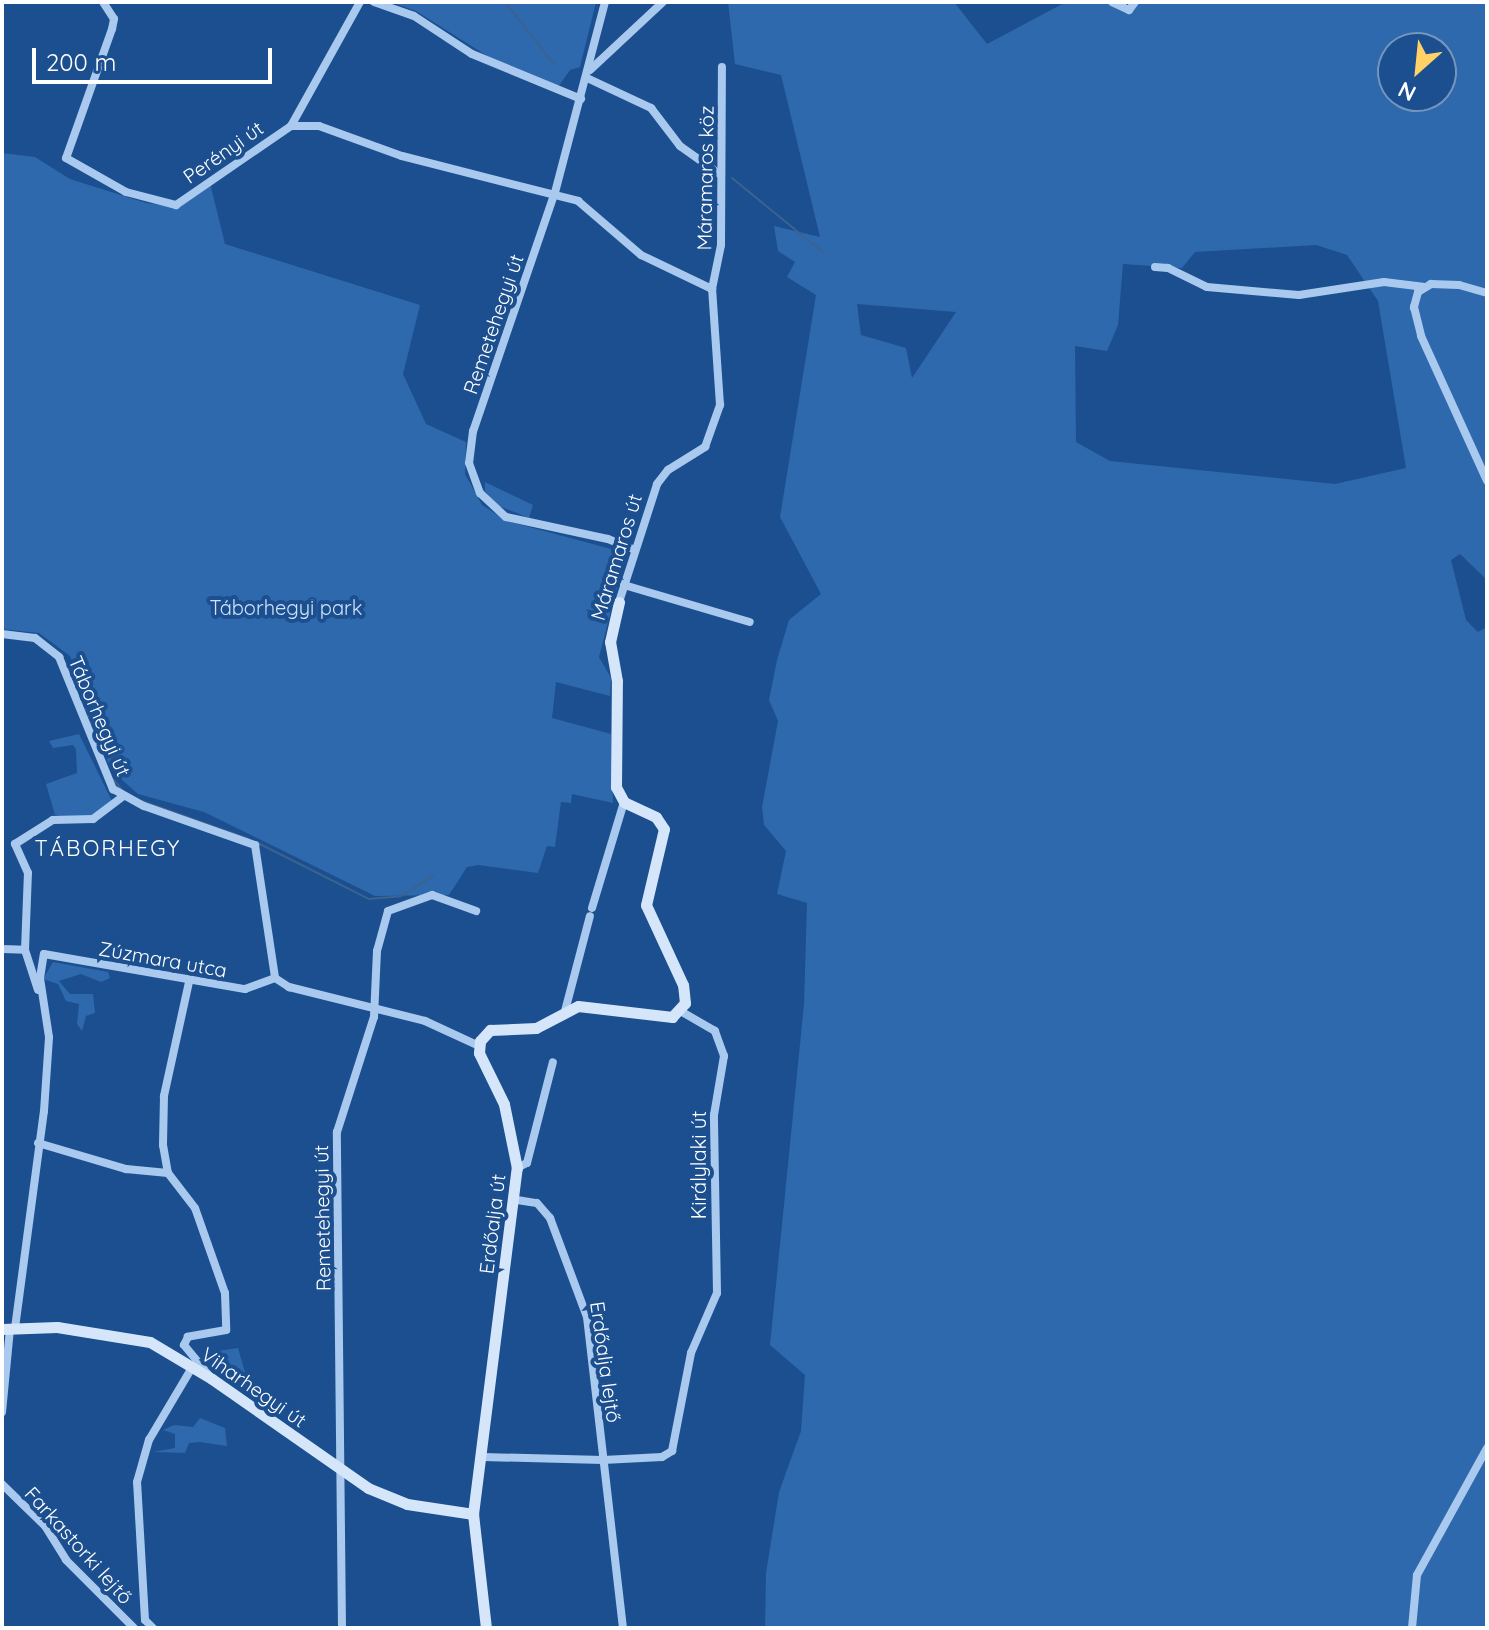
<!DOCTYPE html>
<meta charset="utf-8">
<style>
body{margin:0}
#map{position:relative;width:1489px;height:1630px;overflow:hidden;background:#1b4f8f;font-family:Quicksand,sans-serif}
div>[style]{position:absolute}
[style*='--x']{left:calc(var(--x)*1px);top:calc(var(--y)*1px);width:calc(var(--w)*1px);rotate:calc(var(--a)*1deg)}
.green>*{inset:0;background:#2e69ad}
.stream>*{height:2px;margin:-1px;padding:0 1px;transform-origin:1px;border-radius:1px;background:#3c6290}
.street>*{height:8px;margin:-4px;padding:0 4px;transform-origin:4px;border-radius:4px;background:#a9c9ee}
.secondary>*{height:11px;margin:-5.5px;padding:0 5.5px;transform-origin:5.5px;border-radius:5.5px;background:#d6e6fa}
span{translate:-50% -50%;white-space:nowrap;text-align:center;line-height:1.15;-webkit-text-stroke:8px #1b4f8f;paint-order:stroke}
.street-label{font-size:20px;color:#fff}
.park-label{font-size:20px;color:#cfe3fa}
.neighbourhood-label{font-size:22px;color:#fff;letter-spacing:2px}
.frame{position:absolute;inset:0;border:4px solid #fff;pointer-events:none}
.north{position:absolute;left:1377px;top:32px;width:80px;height:80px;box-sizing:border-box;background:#1b4f8f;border:2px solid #7695bc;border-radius:50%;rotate:207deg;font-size:22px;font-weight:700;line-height:32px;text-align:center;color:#fff}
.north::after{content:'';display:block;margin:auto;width:28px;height:36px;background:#ffd166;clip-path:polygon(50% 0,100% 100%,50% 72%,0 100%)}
.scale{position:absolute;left:32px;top:48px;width:240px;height:36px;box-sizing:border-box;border:4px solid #fff;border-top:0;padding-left:10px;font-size:24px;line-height:28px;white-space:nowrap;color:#fff;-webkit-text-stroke:6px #1b4f8f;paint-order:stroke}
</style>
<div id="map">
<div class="green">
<div style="clip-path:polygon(391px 2px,596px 2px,580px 67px,570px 70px,558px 87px,492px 59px,416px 11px)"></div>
<div style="clip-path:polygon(evenodd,728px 2px,954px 2px,987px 44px,1066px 2px,1104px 2px,1129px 10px,1135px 2px,1487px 2px,1487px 580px,1460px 554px,1451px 560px,1466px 620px,1478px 632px,1487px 627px,1487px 1628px,765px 1628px,766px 1573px,779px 1492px,801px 1431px,805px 1375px,770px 1345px,804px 1004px,807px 903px,777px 894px,786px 851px,764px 825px,762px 807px,778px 721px,769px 700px,777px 660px,789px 620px,821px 594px,780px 517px,816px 295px,787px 277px,795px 262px,778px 251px,774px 226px,820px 237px,781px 75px,735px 64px,728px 2px,1393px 48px,1441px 48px,1441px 96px,1393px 96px,1393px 48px,728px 2px,1316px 245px,1347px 255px,1378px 301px,1406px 468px,1335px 484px,1110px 461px,1076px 442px,1075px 346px,1107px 351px,1118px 325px,1123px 264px,1182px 268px,1195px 252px,1316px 245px,728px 2px,857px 304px,956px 312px,912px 378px,906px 348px,861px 335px,857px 304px)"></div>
<div style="clip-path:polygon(2px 153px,35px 157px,70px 179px,146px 203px,177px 207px,210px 183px,225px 244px,420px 305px,403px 374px,426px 424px,466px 442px,465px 474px,482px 505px,507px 521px,626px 553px,599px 657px,611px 678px,610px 696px,556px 682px,552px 718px,611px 734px,613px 803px,572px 794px,571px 803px,561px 802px,555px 847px,547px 846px,538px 873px,478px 865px,467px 867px,449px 895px,375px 896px,204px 812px,138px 794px,111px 770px,70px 656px,39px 633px,2px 629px)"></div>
<div style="clip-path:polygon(485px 482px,533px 505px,529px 518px,499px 506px,485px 491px)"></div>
<div style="clip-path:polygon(79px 734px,112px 801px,89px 817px,70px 818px,55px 815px,46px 784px,77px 773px,76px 749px,73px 745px,53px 748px,49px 741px)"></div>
<div style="clip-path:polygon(53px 962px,108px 972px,110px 978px,101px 982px,81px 974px,59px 981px,70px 994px,93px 994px,95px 1013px,86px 1016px,82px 1031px,77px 1024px,79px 1004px,66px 1001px,58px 984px,43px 979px)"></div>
<div style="clip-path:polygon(238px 1348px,246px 1376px,254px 1377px,244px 1390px,213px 1370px,217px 1351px)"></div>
<div style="clip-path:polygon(200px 1418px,225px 1428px,227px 1446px,200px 1442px,189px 1443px,185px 1453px,153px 1452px,175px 1448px,175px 1434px,163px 1430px,174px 1425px,193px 1427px)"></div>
</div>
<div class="stream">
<div style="--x:505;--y:2;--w:79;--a:51.7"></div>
<div style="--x:732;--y:178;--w:119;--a:39.2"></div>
<div style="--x:71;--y:664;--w:77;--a:71.1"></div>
<div style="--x:114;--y:780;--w:13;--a:51"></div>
<div style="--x:142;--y:801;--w:114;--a:19.6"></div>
<div style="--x:258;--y:843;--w:124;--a:26.8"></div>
<div style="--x:369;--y:899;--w:32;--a:-5"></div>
<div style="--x:401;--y:896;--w:38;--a:-32"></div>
</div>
<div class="street">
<div style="--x:103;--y:2;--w:20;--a:57"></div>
<div style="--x:114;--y:19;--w:10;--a:101"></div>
<div style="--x:112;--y:29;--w:137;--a:109.6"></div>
<div style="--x:66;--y:158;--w:69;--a:29.5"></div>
<div style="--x:126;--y:192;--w:52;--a:14.6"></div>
<div style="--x:176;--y:205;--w:140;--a:-34.5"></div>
<div style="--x:291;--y:126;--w:28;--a:0"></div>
<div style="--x:319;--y:126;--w:88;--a:19.9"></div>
<div style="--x:402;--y:156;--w:182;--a:14.3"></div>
<div style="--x:578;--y:201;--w:83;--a:40.6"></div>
<div style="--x:641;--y:255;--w:79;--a:25.6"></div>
<div style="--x:374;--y:2;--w:42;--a:19.3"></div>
<div style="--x:414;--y:16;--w:69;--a:33.2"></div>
<div style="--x:472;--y:54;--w:118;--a:22.4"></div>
<div style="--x:605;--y:2;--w:196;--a:104.7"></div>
<div style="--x:555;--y:192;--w:253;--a:108.9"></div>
<div style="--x:473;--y:431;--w:32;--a:97"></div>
<div style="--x:469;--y:463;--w:32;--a:70"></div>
<div style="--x:480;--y:493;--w:35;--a:43"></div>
<div style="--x:506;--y:517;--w:104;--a:12.2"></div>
<div style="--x:608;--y:539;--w:29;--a:22"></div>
<div style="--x:1112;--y:2;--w:19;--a:25"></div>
<div style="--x:1129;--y:10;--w:10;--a:-53"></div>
<div style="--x:590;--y:70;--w:100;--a:-43"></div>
<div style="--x:587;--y:78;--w:71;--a:25.1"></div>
<div style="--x:651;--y:108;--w:48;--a:52.7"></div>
<div style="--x:680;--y:146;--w:50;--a:35.3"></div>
<div style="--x:291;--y:126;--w:142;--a:-60.9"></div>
<div style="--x:1155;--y:267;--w:13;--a:4"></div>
<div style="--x:1168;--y:268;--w:43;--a:26"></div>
<div style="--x:1207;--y:287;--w:92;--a:5"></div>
<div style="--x:1299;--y:295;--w:86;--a:-8.7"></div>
<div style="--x:1384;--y:282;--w:39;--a:7"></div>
<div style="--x:1487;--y:293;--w:29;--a:-164"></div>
<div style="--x:1459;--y:285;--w:28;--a:-178"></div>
<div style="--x:1431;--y:284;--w:15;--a:148"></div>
<div style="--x:1418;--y:292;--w:16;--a:105"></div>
<div style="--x:1414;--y:307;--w:30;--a:76"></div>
<div style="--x:1421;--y:336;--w:159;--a:65.5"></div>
<div style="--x:624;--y:585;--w:131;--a:16.4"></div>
<div style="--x:619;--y:602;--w:124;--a:-72.1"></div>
<div style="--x:657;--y:484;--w:18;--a:-52"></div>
<div style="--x:668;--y:470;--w:44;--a:-31.9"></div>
<div style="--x:705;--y:447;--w:45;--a:-70.3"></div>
<div style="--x:720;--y:405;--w:116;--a:-93.9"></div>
<div style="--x:712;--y:289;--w:45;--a:-78.4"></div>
<div style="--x:721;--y:245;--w:178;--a:-89.7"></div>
<div style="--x:2;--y:634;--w:33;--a:7"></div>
<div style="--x:35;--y:638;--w:31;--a:38"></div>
<div style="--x:59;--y:657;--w:143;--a:67.8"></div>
<div style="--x:113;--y:789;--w:35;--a:29"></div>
<div style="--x:144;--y:806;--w:118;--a:19.4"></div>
<div style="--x:255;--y:845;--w:134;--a:81.4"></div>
<div style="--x:592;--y:908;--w:111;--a:-73.2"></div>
<div style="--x:2;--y:949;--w:23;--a:2"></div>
<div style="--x:275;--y:978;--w:17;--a:33"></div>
<div style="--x:289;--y:987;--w:140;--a:14"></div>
<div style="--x:425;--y:1021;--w:60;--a:24.8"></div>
<div style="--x:189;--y:982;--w:117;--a:102.4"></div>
<div style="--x:164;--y:1096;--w:49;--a:91.2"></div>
<div style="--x:163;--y:1145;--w:28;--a:80"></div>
<div style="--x:168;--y:1173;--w:44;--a:52.4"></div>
<div style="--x:195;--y:1208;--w:90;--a:70.6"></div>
<div style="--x:225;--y:1293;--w:37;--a:88"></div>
<div style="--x:226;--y:1330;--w:39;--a:170"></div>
<div style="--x:188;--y:1337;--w:9;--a:117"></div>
<div style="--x:184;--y:1345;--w:44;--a:50.5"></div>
<div style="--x:38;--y:990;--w:42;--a:-108"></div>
<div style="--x:25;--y:950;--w:77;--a:-87.8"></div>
<div style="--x:28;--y:873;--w:32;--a:-114"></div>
<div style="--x:15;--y:844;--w:45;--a:-32.3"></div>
<div style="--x:53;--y:820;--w:40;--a:-1.4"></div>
<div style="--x:93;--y:819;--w:38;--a:-37"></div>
<div style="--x:565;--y:1011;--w:98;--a:-75.3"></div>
<div style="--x:38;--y:1143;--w:92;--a:16.5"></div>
<div style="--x:126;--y:1169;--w:42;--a:5.4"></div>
<div style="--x:517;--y:1168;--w:11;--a:-27"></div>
<div style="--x:527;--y:1163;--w:104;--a:-75.6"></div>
<div style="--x:517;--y:1200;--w:20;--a:9"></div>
<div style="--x:537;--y:1203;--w:20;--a:49"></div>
<div style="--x:550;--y:1218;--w:106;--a:69.5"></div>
<div style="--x:587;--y:1317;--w:313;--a:83.4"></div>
<div style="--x:15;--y:1328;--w:219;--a:-82.4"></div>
<div style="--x:44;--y:1111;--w:74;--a:-86.1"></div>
<div style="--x:49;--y:1037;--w:60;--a:-98.7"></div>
<div style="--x:40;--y:978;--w:24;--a:-81"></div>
<div style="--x:44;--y:954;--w:204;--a:9.9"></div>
<div style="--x:245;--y:989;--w:32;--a:-20"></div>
<div style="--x:2;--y:1412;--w:83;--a:-84.5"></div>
<div style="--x:483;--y:1457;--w:120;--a:1.4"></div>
<div style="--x:603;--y:1460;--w:59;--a:-2.9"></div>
<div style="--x:662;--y:1457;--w:12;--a:-31"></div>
<div style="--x:672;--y:1451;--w:100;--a:-79"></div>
<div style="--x:691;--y:1353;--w:65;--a:-66.6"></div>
<div style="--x:717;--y:1293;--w:178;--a:-91"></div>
<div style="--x:714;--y:1115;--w:60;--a:-80.4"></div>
<div style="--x:724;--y:1056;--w:27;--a:-110"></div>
<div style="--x:715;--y:1031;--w:39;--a:-150"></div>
<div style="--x:2;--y:1484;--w:60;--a:44.3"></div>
<div style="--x:45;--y:1526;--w:40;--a:58"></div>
<div style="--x:66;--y:1560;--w:96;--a:45"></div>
<div style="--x:153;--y:1628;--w:11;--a:-135"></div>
<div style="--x:145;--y:1620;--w:138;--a:-93.3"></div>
<div style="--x:137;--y:1482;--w:44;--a:-74.1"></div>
<div style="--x:149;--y:1440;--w:86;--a:-59.3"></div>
<div style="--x:342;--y:1628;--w:496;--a:-90.6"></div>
<div style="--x:337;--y:1132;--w:121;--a:-72.2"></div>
<div style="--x:374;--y:1017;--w:66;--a:-87.4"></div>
<div style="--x:377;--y:951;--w:41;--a:-74.6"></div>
<div style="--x:388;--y:911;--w:47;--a:-20"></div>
<div style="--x:432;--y:895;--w:47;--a:20"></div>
<div style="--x:1412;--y:1628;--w:53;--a:-84.6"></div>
<div style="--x:1417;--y:1575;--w:145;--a:-61.1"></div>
</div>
<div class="secondary">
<div style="--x:2;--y:1329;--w:55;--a:-2.1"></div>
<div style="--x:57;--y:1327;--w:94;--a:9.2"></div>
<div style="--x:150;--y:1342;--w:72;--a:30.8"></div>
<div style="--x:212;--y:1379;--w:190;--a:34.9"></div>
<div style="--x:368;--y:1488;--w:42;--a:22.3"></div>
<div style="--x:407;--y:1504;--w:67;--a:8.6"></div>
<div style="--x:486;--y:1628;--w:115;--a:-96.5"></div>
<div style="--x:473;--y:1514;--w:349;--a:-82.8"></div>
<div style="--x:517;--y:1168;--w:65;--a:-101.5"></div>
<div style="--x:504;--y:1104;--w:57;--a:-116.1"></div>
<div style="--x:479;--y:1053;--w:12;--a:-85"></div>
<div style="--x:480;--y:1041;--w:15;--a:-48"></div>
<div style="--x:490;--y:1030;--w:46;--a:-2.5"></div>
<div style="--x:536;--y:1028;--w:47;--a:-27.6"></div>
<div style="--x:578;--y:1006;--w:95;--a:6.7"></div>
<div style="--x:672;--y:1017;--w:19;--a:-47"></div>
<div style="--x:685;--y:1003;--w:18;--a:-96"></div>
<div style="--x:683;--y:985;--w:88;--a:-114.8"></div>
<div style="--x:646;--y:905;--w:78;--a:-76.7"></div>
<div style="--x:664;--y:829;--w:14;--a:-124"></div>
<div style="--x:656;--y:817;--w:35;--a:-155"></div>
<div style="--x:624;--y:802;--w:17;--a:-118"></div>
<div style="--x:616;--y:787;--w:106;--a:-89.5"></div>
<div style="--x:617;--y:681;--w:40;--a:-100"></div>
<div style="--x:610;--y:642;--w:41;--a:-77.3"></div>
</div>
<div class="street-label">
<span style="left:223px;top:152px;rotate:-35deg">Perényi út</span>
<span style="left:705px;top:178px;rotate:-89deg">Máramaros köz</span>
<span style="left:493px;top:324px;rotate:-71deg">Remetehegyi út</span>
<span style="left:616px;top:557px;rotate:-73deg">Máramaros út</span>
<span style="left:100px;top:716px;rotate:67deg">Táborhegyi út</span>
<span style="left:163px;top:959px;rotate:10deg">Zúzmara utca</span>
<span style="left:698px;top:1165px;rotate:-90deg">Királylaki út</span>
<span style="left:322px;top:1218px;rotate:-91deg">Remetehegyi út</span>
<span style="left:492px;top:1224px;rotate:-83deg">Erdőalja út</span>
<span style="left:606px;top:1362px;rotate:82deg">Erdőalja lejtő</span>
<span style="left:254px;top:1387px;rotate:35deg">Viharhegyi út</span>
<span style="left:79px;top:1545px;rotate:48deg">Farkastorki lejtő</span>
</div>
<div class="park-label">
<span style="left:286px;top:607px">Táborhegyi park</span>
</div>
<div class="neighbourhood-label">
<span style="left:108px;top:849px">TÁBORHEGY</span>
</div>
<div class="frame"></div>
<div class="north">N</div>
<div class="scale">200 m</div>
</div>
